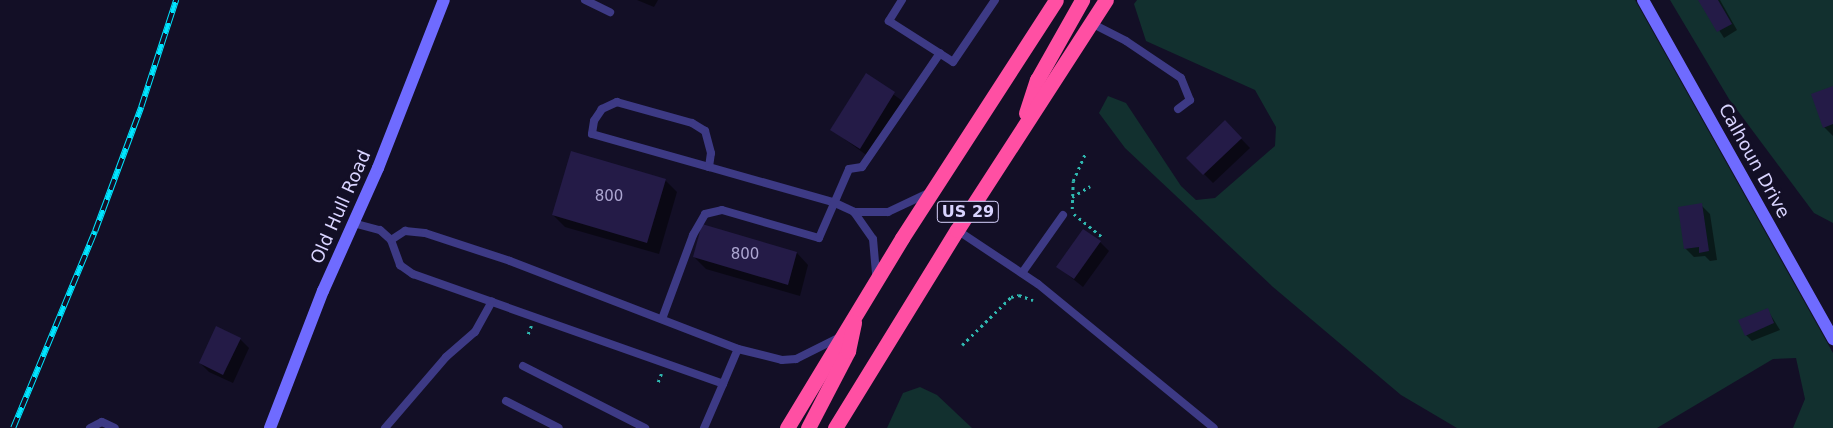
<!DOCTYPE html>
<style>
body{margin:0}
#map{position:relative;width:1833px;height:428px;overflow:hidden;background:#130f26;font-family:"DejaVu Sans",sans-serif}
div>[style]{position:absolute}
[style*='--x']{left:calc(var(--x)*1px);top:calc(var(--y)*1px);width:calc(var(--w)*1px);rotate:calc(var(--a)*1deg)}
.green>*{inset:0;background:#12302f}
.shadow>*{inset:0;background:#0007}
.building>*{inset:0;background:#241b47}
.path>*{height:2.5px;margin-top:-1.25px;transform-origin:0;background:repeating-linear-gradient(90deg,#2fb8b0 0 2.5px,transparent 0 6.5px)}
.lane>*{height:8px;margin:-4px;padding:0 4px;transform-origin:4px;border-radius:4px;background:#3d3a85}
.secondary>*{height:12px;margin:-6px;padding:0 6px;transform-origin:6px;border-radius:6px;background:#6f6bff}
.highway>*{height:15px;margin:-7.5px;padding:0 7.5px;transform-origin:7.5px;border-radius:7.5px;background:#ff4fa3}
.rail>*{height:5.5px;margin-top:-2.75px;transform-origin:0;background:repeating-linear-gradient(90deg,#130f26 0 11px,#00e5ff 0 22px);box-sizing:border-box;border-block:1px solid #00e5ff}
span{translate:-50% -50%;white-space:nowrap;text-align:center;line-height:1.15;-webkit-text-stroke:5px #130f26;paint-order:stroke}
.number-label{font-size:15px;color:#aca6d1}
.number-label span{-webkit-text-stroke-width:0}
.shield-label span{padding:1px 4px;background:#130f26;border:1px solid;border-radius:4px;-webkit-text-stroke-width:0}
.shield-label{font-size:16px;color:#d9d4ff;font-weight:700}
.street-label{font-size:18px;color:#d9d4ff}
</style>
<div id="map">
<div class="green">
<div style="clip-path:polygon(1137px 0,1635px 0,1833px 353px,1833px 428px,1793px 428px,1805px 399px,1796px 358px,1773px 359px,1657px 428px,1457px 428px,1401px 395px,1273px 287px,1125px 148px,1099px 113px,1108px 96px,1126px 103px,1181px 186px,1196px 200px,1215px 198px,1275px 146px,1276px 127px,1255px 90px,1146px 41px,1134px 4px)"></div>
<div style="clip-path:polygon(1670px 0,1833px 0,1833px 223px,1814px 213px,1729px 99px)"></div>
<div style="clip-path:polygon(920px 387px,937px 395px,972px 428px,887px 428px,903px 393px)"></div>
</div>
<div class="shadow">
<div style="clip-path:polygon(637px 0,658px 0,654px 7px)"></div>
<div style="clip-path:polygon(1700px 0,1720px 0,1737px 30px,1724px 38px)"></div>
<div style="clip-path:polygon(866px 75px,904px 102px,869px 157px,832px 130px)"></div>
<div style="clip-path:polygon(1833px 87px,1833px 136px,1824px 127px)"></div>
<div style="clip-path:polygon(1225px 122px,1250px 148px,1213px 183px,1188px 158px)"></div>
<div style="clip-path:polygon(665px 180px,677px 192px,659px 254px,565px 227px,553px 215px)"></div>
<div style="clip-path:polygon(1701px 205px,1710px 214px,1717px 260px,1710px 261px,1705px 256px,1694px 257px,1685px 248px)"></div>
<div style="clip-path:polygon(1100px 242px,1109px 251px,1083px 287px,1058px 267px)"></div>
<div style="clip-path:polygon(797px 253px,808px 265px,800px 296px,706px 269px,694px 257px)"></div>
<div style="clip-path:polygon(1767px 309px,1780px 330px,1752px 341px,1746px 335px)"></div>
<div style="clip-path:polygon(240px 339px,249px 348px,233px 383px,209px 372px,200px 363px)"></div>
</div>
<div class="building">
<div style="clip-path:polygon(1698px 0,1718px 0,1732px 24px,1717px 32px)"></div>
<div style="clip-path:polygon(866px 73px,895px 92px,860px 149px,830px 130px)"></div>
<div style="clip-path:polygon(1833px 86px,1833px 124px,1823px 128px,1811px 94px)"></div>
<div style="clip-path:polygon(1225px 120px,1242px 138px,1203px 175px,1186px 158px)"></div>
<div style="clip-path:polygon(571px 151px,666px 179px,647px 243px,552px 215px)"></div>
<div style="clip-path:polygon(1702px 203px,1709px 251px,1699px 253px,1699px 247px,1684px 249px,1678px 207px)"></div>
<div style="clip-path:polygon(702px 224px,797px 252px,788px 285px,693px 257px)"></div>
<div style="clip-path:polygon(1083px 229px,1101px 241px,1074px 279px,1056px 267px)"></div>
<div style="clip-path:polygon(1768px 308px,1774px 323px,1745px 336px,1738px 320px)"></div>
<div style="clip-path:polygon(216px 326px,241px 338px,223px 375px,199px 363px)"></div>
</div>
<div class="path">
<div style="--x:1072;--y:197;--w:21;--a:-31"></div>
<div style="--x:1072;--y:209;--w:28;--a:-88"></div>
<div style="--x:1073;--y:181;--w:30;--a:-66"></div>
<div style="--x:1074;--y:214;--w:38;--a:39"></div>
<div style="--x:528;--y:334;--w:9;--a:-69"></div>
<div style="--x:962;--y:345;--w:69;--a:-44.4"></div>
<div style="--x:1011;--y:297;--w:8;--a:-14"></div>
<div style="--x:1019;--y:295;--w:15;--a:20"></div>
<div style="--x:658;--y:382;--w:9;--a:-69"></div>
</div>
<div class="lane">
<div style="--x:585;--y:0;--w:28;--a:26"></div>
<div style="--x:902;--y:0;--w:25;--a:122"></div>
<div style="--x:889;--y:21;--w:76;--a:32.6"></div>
<div style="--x:953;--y:62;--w:75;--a:-55.9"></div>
<div style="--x:1091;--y:23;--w:39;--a:27"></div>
<div style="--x:1126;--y:41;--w:66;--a:33.9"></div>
<div style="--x:1181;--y:78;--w:24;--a:68"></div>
<div style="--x:1190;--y:100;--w:15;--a:143"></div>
<div style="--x:709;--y:167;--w:14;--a:-82"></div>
<div style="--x:711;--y:153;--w:23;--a:-105"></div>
<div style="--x:705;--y:131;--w:15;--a:-148"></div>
<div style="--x:692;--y:123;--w:78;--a:-164.4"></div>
<div style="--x:617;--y:102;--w:17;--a:155"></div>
<div style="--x:602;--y:109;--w:14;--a:124"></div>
<div style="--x:594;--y:121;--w:13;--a:99"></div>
<div style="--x:592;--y:134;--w:122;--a:15.8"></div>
<div style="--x:709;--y:167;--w:129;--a:15.8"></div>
<div style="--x:833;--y:202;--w:23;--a:25"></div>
<div style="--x:854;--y:212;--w:34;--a:0"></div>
<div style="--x:888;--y:212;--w:42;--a:-25.3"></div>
<div style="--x:854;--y:212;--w:33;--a:55"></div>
<div style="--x:873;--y:239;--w:37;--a:85"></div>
<div style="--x:353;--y:223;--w:28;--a:15"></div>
<div style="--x:380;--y:230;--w:15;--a:42"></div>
<div style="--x:391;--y:240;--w:27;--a:70"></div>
<div style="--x:400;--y:265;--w:16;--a:35"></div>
<div style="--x:413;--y:274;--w:329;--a:19.5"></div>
<div style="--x:723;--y:384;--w:38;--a:-67"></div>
<div style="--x:738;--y:349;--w:45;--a:14"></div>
<div style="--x:782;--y:360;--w:14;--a:-4"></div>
<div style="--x:796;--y:359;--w:47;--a:-26.6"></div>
<div style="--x:957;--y:230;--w:97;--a:33.7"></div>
<div style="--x:1038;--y:284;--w:227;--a:39.3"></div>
<div style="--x:391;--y:240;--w:17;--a:-33"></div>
<div style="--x:405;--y:231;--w:20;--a:6"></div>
<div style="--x:425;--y:233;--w:89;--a:18.2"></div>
<div style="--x:510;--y:261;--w:244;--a:21.1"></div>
<div style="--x:1022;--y:273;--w:71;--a:-54.7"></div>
<div style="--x:662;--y:319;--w:90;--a:-69.7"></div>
<div style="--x:693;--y:235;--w:24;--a:-60"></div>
<div style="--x:705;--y:214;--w:17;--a:-13"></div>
<div style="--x:722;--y:210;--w:101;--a:16.1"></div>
<div style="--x:819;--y:238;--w:75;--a:-66.5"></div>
<div style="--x:849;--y:169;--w:13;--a:-9"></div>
<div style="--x:862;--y:167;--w:138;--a:-55.6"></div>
<div style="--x:523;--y:366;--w:137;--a:26.9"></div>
<div style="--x:506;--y:401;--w:59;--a:27"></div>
<div style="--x:90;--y:428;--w:13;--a:-27"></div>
<div style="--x:102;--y:422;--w:14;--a:25"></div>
<div style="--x:385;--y:428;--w:94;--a:-49.3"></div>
<div style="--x:446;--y:357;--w:38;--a:-41"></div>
<div style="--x:475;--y:332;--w:35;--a:-61"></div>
<div style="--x:704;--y:428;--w:48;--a:-66.6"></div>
</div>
<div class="secondary">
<div style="--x:1643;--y:0;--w:389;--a:60.7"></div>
<div style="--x:270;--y:428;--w:147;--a:-68.9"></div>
<div style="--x:323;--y:291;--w:135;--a:-65.9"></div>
<div style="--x:378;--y:168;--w:180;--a:-68.6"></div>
</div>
<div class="highway">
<div style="--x:1026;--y:113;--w:35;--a:-72"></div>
<div style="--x:1037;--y:80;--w:92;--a:-60.6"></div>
<div style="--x:787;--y:428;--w:222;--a:-58.8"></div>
<div style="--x:902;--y:238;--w:283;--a:-57.1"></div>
<div style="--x:808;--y:428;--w:87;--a:-62.5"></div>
<div style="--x:848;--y:351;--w:29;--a:-78"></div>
<div style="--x:835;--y:428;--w:233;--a:-58.4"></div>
<div style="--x:957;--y:230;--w:274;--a:-57.1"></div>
</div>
<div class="rail">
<div style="--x:13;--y:428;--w:213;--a:-67.4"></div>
<div style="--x:95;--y:231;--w:132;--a:-69.6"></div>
<div style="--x:141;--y:107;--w:113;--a:-71.9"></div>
</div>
<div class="number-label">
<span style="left:609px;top:197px">800</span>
<span style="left:745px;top:255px">800</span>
</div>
<div class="shield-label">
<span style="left:968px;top:212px">US 29</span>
</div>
<div class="street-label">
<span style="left:1754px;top:161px;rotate:61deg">Calhoun Drive</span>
<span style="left:341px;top:207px;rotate:-66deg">Old Hull Road</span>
</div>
</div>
